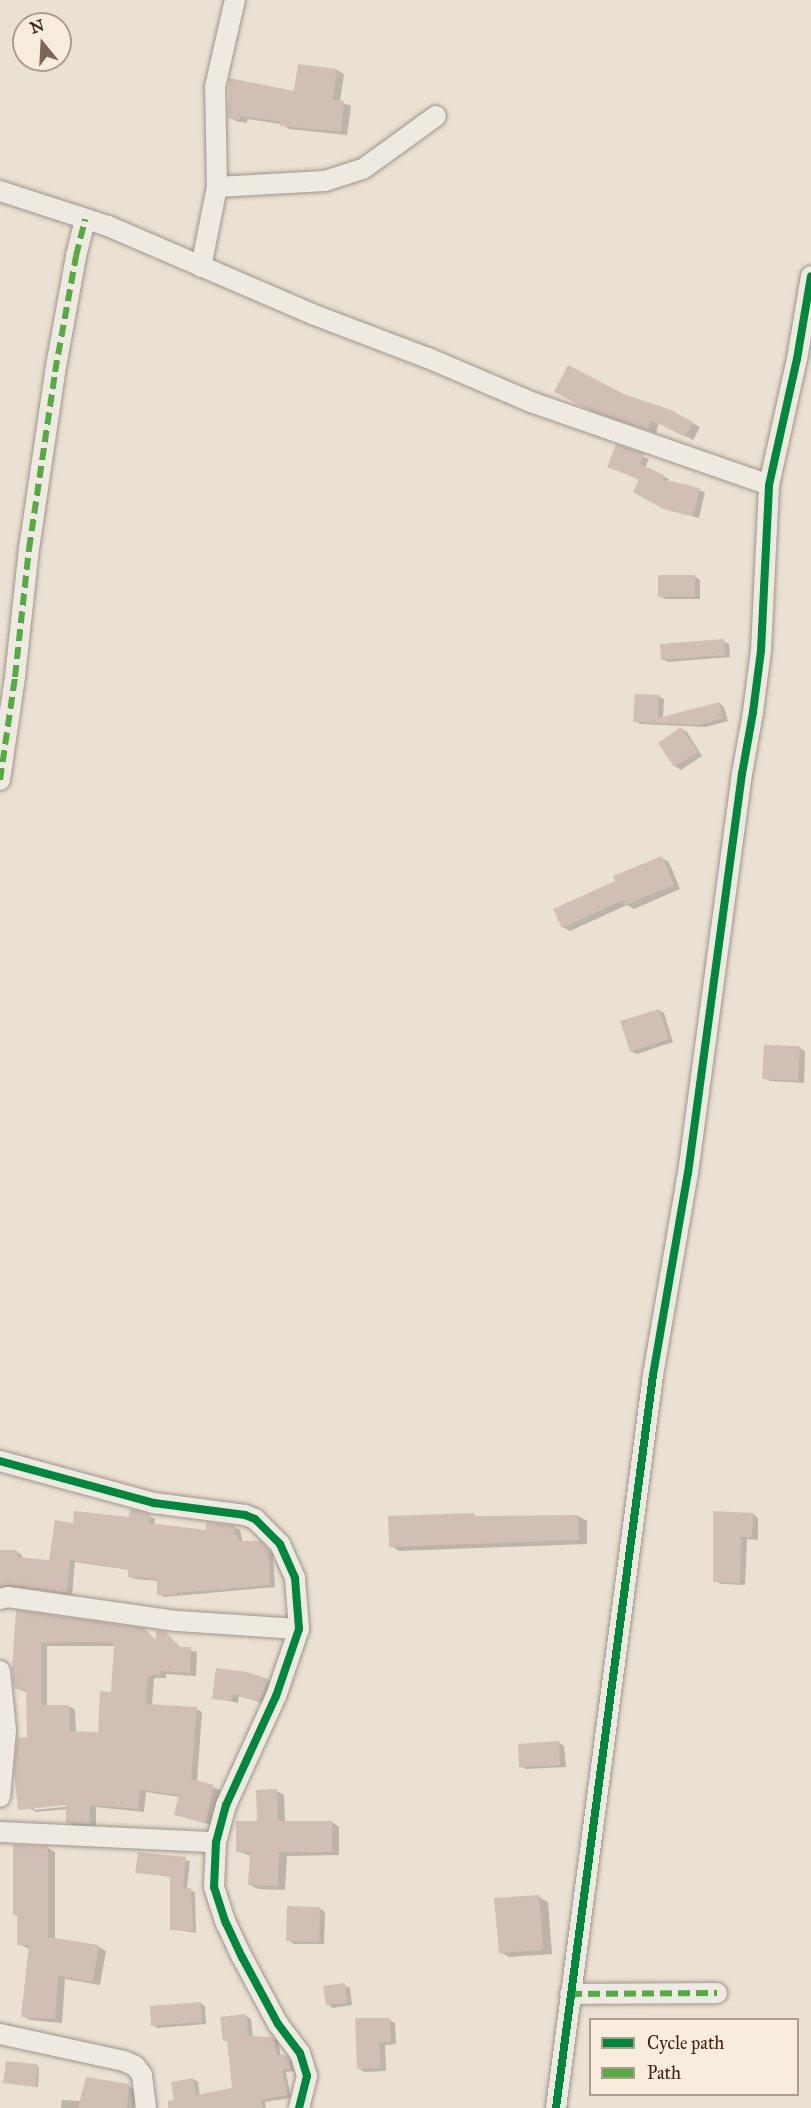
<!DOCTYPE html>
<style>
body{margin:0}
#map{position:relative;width:811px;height:2108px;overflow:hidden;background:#ebe1d3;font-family:"IM FELL Great Primer",serif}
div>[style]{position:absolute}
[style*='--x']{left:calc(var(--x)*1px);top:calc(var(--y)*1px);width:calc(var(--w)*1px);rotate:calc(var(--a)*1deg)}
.shadow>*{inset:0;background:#0003}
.building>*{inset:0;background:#d1bfb6}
.roads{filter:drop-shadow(0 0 2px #9e958b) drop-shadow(0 0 2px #9e958b)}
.minor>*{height:20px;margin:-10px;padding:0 10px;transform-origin:10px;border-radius:10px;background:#eeeae2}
.quiet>*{height:6px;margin-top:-3px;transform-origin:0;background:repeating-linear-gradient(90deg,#56aa42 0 12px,transparent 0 18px)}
.cycleway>*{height:8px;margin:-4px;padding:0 4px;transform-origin:4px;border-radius:4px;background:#00873e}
span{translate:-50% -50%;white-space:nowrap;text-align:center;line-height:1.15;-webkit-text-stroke:4.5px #f8eddc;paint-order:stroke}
.legend{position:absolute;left:589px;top:2018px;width:210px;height:78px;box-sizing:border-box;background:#f8eddc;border:2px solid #ae9c8c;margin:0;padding:8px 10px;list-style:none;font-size:18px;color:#402315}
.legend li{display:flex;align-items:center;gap:12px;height:30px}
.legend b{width:30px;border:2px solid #ae9c8c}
.north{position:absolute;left:12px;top:12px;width:60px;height:60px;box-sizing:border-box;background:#f8eddc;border:2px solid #ae9c8c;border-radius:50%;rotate:342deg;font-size:16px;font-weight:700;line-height:24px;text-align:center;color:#402315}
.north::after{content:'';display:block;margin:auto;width:21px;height:27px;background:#7c6658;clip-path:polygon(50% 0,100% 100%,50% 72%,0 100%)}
</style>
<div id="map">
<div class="shadow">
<div style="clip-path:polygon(337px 70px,344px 74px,340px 102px,351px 106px,347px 135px,289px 129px,281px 124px,247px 119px,247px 123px,236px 121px,229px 117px,296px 93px)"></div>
<div style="clip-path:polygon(556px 391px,626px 396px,668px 410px,700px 427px,693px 440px,659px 422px,656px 433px,594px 412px)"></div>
<div style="clip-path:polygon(617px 446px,649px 459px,645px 468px,669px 479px,668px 481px,705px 492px,699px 518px,671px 511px,635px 491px,640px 480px,614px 469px)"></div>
<div style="clip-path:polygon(694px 576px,700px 580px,700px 599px,665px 599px,660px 596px)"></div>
<div style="clip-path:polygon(723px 641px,729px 644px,730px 657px,668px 662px,662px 659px)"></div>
<div style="clip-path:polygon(658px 696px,664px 699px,663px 718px,719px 703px,724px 707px,728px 721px,706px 727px,641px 724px,635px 721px)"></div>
<div style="clip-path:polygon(681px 729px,687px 732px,702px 756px,681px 770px,675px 766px,660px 743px)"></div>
<div style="clip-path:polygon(661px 858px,669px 862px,680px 889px,634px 909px,627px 905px,570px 931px,563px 927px,617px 882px)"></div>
<div style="clip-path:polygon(659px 1010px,664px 1013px,673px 1042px,637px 1054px,631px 1051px)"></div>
<div style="clip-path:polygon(800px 1048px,805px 1051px,804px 1083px,770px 1081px,764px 1078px)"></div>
<div style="clip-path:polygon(753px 1514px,758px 1518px,758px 1540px,747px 1539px,745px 1585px,721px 1584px,715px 1581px)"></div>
<div style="clip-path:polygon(474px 1515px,479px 1518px,578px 1516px,587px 1521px,587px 1544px,399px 1551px,391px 1546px,390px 1517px)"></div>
<div style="clip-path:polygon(149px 1516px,155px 1519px,154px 1525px,208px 1532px,234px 1527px,240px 1530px,243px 1543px,259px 1542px,273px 1554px,275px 1587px,164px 1597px,158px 1594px,159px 1581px,135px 1579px,129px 1576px,130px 1570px,75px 1562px,72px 1595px,16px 1587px,0 1590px,0 1551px,17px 1552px,22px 1555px,22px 1559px,51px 1561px,74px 1524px)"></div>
<div style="clip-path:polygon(evenodd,17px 1612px,144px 1630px,157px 1641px,166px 1633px,181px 1648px,197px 1652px,196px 1676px,166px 1674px,166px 1678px,154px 1678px,152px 1706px,196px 1709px,202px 1712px,197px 1782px,220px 1790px,211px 1825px,176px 1815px,180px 1797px,146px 1792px,144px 1812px,96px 1807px,96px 1826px,74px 1826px,67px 1822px,67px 1809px,36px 1812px,29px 1808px,27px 1692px,15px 1688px,17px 1612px,47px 1646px,115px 1646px,113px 1694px,99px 1733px,76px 1732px,75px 1710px,69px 1706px,47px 1707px,47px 1646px,17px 1612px,73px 1803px,73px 1806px,34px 1810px,34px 1807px,73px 1803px)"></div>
<div style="clip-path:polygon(247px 1673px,274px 1683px,266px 1704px,239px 1696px,238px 1703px,214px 1698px)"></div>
<div style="clip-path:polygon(559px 1743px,564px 1746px,566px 1767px,526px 1769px,520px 1766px)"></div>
<div style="clip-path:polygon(276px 1791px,284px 1795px,285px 1822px,332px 1822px,339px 1827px,339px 1855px,287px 1856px,285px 1890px,258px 1889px,250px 1885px,251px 1856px,237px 1851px,259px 1822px)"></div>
<div style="clip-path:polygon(48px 1848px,55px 1852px,55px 1940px,99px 1947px,106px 1951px,100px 1985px,65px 1979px,62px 2023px,30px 2020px,23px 2016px,30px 1949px,18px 1944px,19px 1916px,14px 1914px)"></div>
<div style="clip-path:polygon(139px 1854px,190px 1861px,187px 1889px,195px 1892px,196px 1933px,172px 1929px,171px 1877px,137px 1872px)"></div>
<div style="clip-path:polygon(539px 1897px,548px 1902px,552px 1954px,509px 1957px,500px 1952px)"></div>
<div style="clip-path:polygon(319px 1908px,325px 1912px,324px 1944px,294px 1944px,288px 1940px)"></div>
<div style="clip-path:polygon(344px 1985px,350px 1988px,352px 2005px,333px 2008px,327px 2004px)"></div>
<div style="clip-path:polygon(200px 2003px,205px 2006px,206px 2024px,157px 2028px,153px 2025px)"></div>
<div style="clip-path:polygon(246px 2016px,251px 2019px,253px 2038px,272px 2038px,278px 2041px,281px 2057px,286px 2056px,294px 2063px,294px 2071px,286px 2072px,291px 2098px,265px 2102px,266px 2108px,171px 2108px,193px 2079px,198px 2082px,200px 2096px,234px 2089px,229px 2043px,224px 2040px)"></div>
<div style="clip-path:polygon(389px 2020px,395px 2023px,396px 2044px,385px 2045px,386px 2071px,364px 2072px,358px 2068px)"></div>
<div style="clip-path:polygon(36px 2066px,39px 2067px,38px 2087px,7px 2083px)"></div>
<div style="clip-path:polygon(129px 2086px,136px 2090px,134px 2108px,61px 2108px,62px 2100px,81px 2101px)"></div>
</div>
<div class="building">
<div style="clip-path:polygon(298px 64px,337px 69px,333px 100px,344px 101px,341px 132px,280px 126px,281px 122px,240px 116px,240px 120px,228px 118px,229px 78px,294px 91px)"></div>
<div style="clip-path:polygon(568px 365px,626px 395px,669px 409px,693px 422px,685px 437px,651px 420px,648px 430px,585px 408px,554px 392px)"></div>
<div style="clip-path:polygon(616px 444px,644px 454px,640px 464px,664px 475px,662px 479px,700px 488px,693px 516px,663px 509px,633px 492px,639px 479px,607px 467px)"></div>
<div style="clip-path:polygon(658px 575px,695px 575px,695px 597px,658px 597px)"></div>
<div style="clip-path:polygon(724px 639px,725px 655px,661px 660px,660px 644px)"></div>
<div style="clip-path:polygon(635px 694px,659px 695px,658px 718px,719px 702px,723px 718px,700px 725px,633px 722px)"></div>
<div style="clip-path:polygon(681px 727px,698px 752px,674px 767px,658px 743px)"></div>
<div style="clip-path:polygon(662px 856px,674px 885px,625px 905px,623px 900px,562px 928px,553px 909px,615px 881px,613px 876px)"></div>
<div style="clip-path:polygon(659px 1009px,669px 1039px,630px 1052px,620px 1021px)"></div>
<div style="clip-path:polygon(764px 1045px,800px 1046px,798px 1081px,762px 1079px)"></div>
<div style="clip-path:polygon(130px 1509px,150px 1514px,149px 1523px,206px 1530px,206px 1522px,235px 1526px,234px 1535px,238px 1535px,238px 1541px,260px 1541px,268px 1549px,270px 1585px,177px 1593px,177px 1595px,157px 1595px,157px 1579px,128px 1577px,128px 1569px,70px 1560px,67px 1593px,10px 1585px,0 1587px,0 1550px,17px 1550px,17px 1557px,49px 1560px,55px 1520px,73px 1523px,74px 1511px,129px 1517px)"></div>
<div style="clip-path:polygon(713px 1511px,753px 1513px,752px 1537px,741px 1537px,740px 1583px,713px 1582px)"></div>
<div style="clip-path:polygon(474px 1513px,474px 1516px,578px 1515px,579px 1540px,389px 1547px,388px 1516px)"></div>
<div style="clip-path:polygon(evenodd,16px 1610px,144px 1628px,156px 1640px,156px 1630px,166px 1632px,178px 1647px,191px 1647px,190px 1673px,160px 1671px,160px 1675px,148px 1675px,146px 1704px,197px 1707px,191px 1779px,214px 1785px,205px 1823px,174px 1815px,179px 1795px,140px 1790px,138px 1809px,90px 1805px,90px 1824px,66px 1823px,66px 1805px,18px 1810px,14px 1772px,17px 1738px,27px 1737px,26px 1689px,14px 1689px,12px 1668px,16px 1610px,90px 1642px,114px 1643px,111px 1692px,100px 1691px,98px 1732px,70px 1731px,69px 1705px,41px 1705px,41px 1643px,90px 1642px)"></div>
<div style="clip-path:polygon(216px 1668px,247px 1672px,269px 1679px,260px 1702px,233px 1694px,232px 1701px,212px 1699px)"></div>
<div style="clip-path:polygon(559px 1741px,560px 1765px,519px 1767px,518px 1744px)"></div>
<div style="clip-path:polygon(277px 1789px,278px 1821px,332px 1821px,332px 1852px,279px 1852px,278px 1886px,248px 1885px,250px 1852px,236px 1852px,236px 1821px,257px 1821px,256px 1790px)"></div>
<div style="clip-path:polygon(13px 1845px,48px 1846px,48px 1937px,99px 1945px,93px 1982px,58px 1976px,55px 2019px,21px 2017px,29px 1945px,17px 1945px,17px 1915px,13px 1915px)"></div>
<div style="clip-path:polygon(138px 1852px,186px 1857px,183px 1888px,191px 1888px,193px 1931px,170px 1930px,170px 1876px,135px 1873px)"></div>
<div style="clip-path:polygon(539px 1895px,543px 1950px,499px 1953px,494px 1898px)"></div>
<div style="clip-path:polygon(287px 1906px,320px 1907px,319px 1942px,286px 1941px)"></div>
<div style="clip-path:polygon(345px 1983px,347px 2003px,326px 2005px,323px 1986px)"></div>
<div style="clip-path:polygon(201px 2002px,202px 2022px,151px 2026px,150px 2006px)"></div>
<div style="clip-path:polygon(246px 2014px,248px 2036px,273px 2037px,277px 2055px,286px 2055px,289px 2058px,290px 2069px,282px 2069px,287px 2095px,261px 2100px,263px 2108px,168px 2108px,168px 2101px,174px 2100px,171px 2082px,193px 2078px,196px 2095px,232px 2088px,227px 2041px,223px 2041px,220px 2017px)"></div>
<div style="clip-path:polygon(355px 2018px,390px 2018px,391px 2042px,379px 2043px,381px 2068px,357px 2069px)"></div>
<div style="clip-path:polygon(6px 2061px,37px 2064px,36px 2087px,3px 2083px)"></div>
<div style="clip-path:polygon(86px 2077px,129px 2084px,127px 2108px,78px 2108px)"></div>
</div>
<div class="roads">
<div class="minor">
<div style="--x:217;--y:187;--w:108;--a:-3.2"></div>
<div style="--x:325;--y:181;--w:40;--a:-18"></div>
<div style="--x:363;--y:169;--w:90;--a:-36"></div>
<div style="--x:0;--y:191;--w:114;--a:18"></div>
<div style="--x:108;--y:226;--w:222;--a:23.3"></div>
<div style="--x:312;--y:314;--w:124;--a:20.8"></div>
<div style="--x:428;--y:358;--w:112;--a:23.1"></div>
<div style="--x:531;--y:402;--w:252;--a:19.2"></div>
<div style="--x:201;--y:267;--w:82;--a:-78.7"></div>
<div style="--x:217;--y:187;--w:100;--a:-91.1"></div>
<div style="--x:215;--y:87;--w:89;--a:-77.1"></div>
<div style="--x:0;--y:780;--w:104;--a:-81.7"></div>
<div style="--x:15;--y:677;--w:129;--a:-83.8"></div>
<div style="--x:29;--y:549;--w:179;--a:-81.6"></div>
<div style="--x:55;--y:372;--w:118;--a:-79.7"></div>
<div style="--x:76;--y:256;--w:38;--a:-76"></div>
<div style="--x:0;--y:1461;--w:160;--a:15.3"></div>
<div style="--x:154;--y:1503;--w:92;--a:7.5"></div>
<div style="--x:245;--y:1515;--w:11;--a:22"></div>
<div style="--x:255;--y:1519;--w:35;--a:45"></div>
<div style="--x:280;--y:1544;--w:37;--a:66"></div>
<div style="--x:295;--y:1578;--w:51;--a:85.5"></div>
<div style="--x:299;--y:1629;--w:71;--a:108.9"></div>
<div style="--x:276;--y:1696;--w:120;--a:114.6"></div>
<div style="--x:226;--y:1805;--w:38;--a:105"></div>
<div style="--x:216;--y:1842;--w:45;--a:92.5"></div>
<div style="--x:214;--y:1887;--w:38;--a:72"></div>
<div style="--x:226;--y:1923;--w:38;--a:65"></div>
<div style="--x:242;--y:1957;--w:76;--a:61.8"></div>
<div style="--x:278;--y:2024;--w:36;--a:53"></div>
<div style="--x:300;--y:2053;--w:24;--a:73"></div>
<div style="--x:307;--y:2076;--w:33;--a:104"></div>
<div style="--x:0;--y:1599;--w:8;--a:-14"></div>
<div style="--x:8;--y:1597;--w:171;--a:8.1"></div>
<div style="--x:177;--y:1621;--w:122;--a:3.8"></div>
<div style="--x:0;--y:1671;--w:59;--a:84.2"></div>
<div style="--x:6;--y:1730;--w:67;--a:95.1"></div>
<div style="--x:0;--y:1832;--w:216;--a:2.7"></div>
<div style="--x:570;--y:1994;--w:147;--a:-0.4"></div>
<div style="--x:0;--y:2034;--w:127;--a:12.3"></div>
<div style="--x:124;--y:2061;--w:12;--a:24"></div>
<div style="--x:135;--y:2066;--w:11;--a:52"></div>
<div style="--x:142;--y:2075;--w:33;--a:83"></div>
<div style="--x:556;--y:2108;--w:739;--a:-82.46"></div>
<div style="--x:653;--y:1375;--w:205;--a:-80.2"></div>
<div style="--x:688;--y:1173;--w:403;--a:-82.3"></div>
<div style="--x:742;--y:774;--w:63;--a:-79.9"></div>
<div style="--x:753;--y:712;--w:63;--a:-82.6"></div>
<div style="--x:761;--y:650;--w:165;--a:-87.2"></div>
<div style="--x:769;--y:485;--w:129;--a:-77.5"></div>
<div style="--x:797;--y:359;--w:84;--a:-80.4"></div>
</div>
</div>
<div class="quiet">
<div style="--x:0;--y:780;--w:104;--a:-81.7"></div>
<div style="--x:15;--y:677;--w:129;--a:-83.8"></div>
<div style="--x:29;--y:549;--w:179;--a:-81.6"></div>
<div style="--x:55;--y:372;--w:118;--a:-79.7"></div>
<div style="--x:76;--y:256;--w:38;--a:-76"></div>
<div style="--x:570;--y:1994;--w:147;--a:-0.4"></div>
</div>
<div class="cycleway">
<div style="--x:0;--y:1461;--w:160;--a:15.3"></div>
<div style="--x:154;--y:1503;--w:92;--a:7.5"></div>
<div style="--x:245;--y:1515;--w:11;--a:22"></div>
<div style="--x:255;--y:1519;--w:35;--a:45"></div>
<div style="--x:280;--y:1544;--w:37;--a:66"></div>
<div style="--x:295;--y:1578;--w:51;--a:85.5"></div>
<div style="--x:299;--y:1629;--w:71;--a:108.9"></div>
<div style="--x:276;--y:1696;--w:120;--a:114.6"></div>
<div style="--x:226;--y:1805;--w:38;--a:105"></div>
<div style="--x:216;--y:1842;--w:45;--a:92.5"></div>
<div style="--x:214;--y:1887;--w:38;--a:72"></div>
<div style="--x:226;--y:1923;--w:38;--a:65"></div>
<div style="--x:242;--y:1957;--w:76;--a:61.8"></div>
<div style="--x:278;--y:2024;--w:36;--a:53"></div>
<div style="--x:300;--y:2053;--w:24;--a:73"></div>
<div style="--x:307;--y:2076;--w:33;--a:104"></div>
<div style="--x:556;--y:2108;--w:739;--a:-82.46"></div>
<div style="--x:653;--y:1375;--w:205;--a:-80.2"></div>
<div style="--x:688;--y:1173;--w:403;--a:-82.3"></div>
<div style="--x:742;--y:774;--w:63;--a:-79.9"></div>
<div style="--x:753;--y:712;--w:63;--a:-82.6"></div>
<div style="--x:761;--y:650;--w:165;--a:-87.2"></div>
<div style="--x:769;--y:485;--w:129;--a:-77.5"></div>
<div style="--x:797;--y:359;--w:84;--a:-80.4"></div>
</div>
<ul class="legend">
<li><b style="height:8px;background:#00873e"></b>Cycle path</li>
<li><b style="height:8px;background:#56aa42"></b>Path</li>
</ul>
<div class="north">N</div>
</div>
